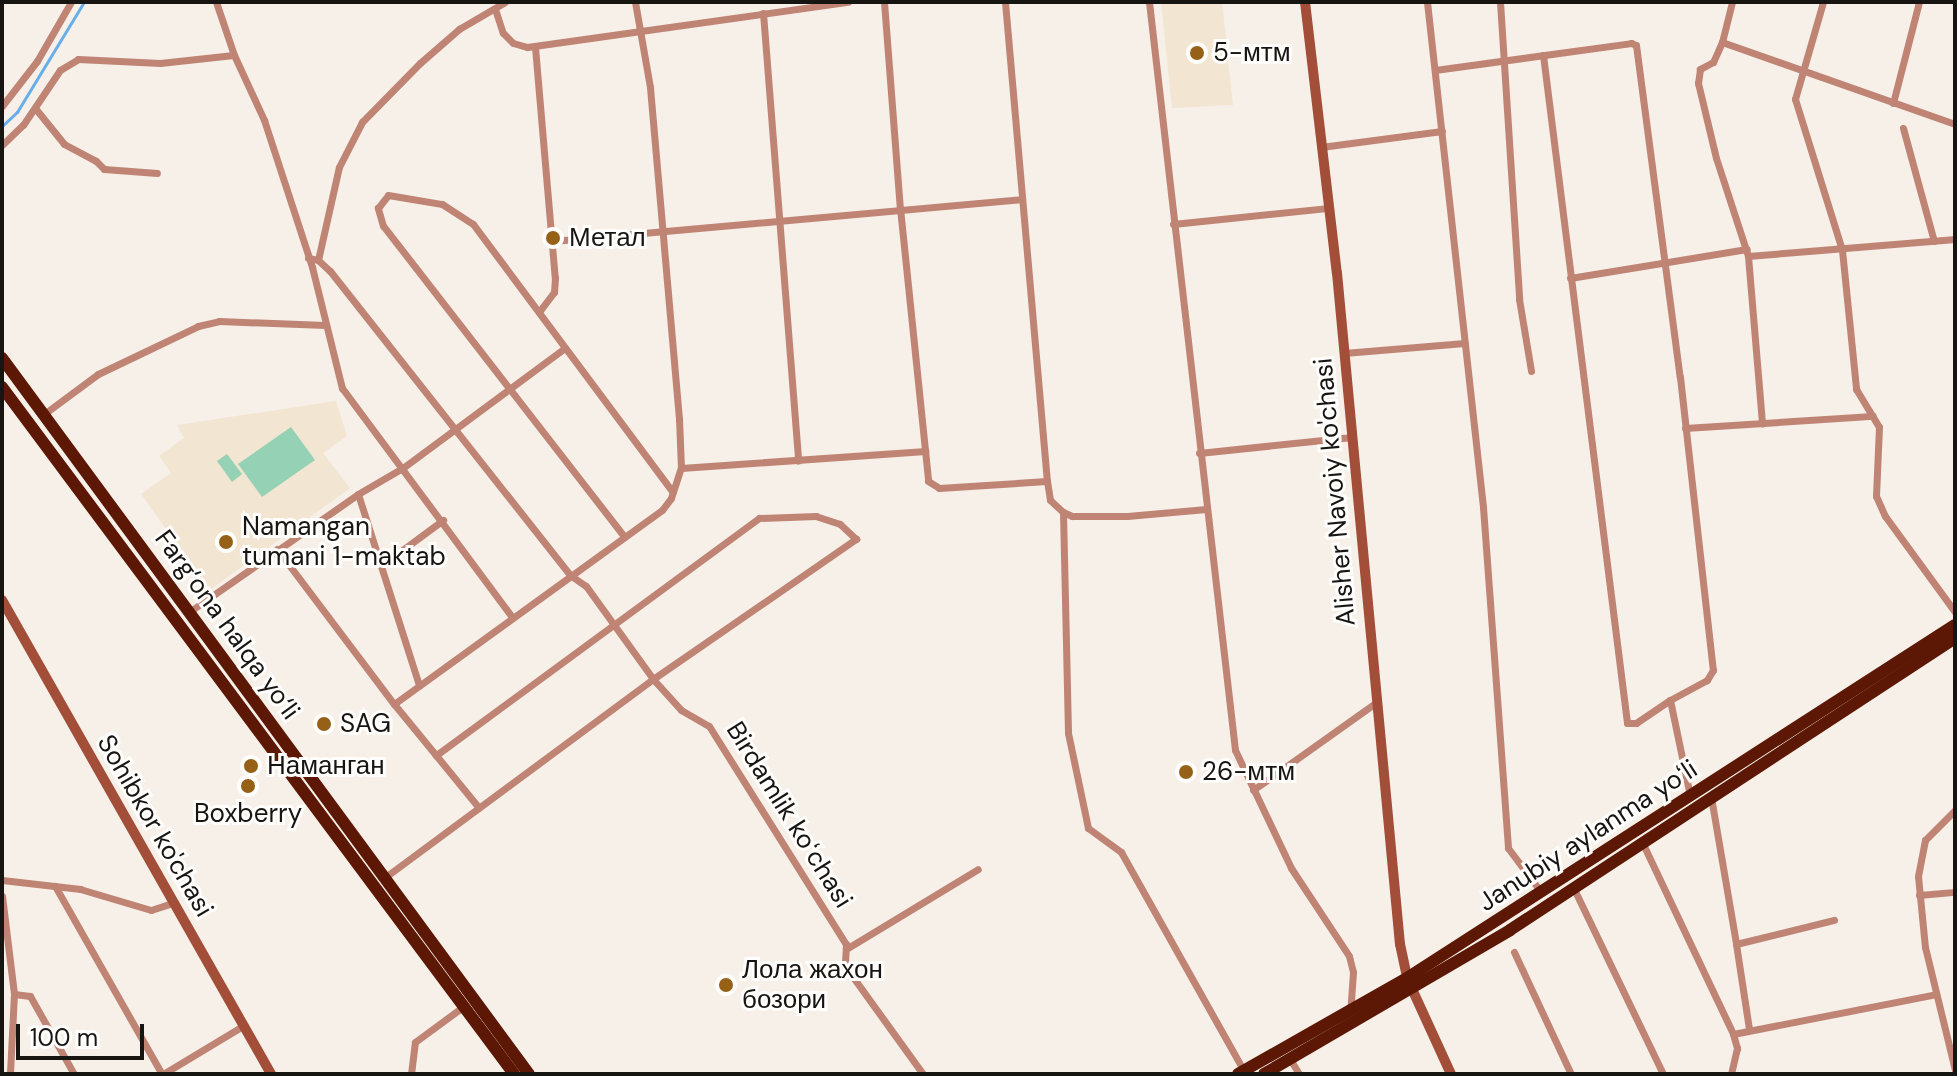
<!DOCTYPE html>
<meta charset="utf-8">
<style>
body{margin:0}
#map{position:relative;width:1957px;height:1076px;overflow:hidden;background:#f6f0e9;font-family:"DM Sans",sans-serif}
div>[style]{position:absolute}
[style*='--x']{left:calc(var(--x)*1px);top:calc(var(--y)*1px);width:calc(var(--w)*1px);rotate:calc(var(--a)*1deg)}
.education>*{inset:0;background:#f2e5d1}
.green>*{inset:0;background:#94d1b5}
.stream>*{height:3px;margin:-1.5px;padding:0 1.5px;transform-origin:1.5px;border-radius:1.5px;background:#67afea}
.street>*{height:7px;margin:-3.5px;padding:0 3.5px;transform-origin:3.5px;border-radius:3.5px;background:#c08475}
.secondary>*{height:10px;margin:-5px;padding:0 5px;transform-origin:5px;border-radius:5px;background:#a24e38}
.highway>*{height:12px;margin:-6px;padding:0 6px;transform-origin:6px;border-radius:6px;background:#5c1805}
.dots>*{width:22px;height:22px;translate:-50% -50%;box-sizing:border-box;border:4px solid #fffefc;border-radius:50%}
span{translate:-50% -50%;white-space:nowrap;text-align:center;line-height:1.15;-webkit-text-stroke:6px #fffefc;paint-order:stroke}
.poi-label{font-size:26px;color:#171512}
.left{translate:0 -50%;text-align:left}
.street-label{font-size:26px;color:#171512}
.frame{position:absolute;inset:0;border:4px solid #171512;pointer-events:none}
.scale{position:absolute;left:16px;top:1024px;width:128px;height:36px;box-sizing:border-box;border:4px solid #171512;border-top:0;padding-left:10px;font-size:24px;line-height:28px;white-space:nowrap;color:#171512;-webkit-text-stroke:6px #fffefc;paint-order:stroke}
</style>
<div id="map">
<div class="education">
<div style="clip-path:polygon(1161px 2px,1222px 2px,1233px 105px,1172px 108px)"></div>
<div style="clip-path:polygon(336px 401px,347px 436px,323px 453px,350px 488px,210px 590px,141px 494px,171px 473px,159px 456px,184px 438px,177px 425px)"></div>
</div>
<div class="green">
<div style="clip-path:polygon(291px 427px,315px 460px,262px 497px,238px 464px)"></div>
<div style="clip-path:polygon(227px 454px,242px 474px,232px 482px,217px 461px)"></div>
</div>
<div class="stream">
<div style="--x:2;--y:126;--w:21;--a:-43"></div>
<div style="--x:17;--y:112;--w:129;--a:-58.7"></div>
</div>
<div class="street">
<div style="--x:216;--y:2;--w:56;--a:71.2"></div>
<div style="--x:234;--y:55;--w:72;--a:65.2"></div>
<div style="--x:264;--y:120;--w:155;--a:71.9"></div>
<div style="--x:312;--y:267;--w:125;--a:76.1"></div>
<div style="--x:342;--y:388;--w:285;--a:53.4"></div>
<div style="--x:884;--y:2;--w:207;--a:85.6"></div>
<div style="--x:900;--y:208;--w:274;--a:84.1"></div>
<div style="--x:928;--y:481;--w:13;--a:32"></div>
<div style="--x:939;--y:488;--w:108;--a:-3.7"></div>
<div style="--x:1047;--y:481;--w:19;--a:81"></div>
<div style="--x:1050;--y:500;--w:18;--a:43"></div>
<div style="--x:1005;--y:2;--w:481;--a:85"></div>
<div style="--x:1149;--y:2;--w:753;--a:83.44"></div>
<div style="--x:1235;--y:750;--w:131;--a:64.6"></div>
<div style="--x:1291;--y:868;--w:105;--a:56.6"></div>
<div style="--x:1349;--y:956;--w:16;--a:76"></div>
<div style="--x:1353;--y:972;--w:39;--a:94"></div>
<div style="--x:1427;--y:2;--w:508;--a:83.67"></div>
<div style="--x:1483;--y:507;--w:342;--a:85.8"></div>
<div style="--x:1508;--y:848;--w:55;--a:53.1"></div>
<div style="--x:1500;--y:2;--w:298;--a:86.3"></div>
<div style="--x:1519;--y:299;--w:73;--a:80.5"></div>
<div style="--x:1732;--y:2;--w:41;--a:104"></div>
<div style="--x:1722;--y:42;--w:247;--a:19.4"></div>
<div style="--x:1823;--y:2;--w:101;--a:106.1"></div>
<div style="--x:1795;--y:99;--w:158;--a:72.7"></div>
<div style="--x:1842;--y:250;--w:140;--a:84.2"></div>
<div style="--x:1856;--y:389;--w:44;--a:58.8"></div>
<div style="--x:1879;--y:427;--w:69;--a:92.5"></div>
<div style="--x:1876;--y:496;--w:22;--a:66"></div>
<div style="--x:1885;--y:516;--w:119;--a:53.9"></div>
<div style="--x:495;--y:9;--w:25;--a:72"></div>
<div style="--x:503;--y:33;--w:14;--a:45"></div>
<div style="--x:513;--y:43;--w:15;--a:16"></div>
<div style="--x:527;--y:47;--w:324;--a:-8"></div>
<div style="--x:763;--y:13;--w:449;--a:85.5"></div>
<div style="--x:1722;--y:42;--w:22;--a:114"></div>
<div style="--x:1713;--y:62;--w:15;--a:152"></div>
<div style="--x:1700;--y:69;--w:14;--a:98"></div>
<div style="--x:1698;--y:83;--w:77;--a:76.5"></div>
<div style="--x:1716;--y:158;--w:103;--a:71.9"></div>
<div style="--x:1748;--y:256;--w:168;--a:85.2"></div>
<div style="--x:535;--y:47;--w:232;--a:85.1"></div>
<div style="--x:555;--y:278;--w:14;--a:94"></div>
<div style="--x:554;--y:292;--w:25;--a:127"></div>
<div style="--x:1543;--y:55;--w:673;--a:82.83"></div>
<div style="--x:1627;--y:723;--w:9;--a:0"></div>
<div style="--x:1636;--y:723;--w:41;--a:-34.1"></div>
<div style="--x:1435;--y:70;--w:198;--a:-7.8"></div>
<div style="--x:1631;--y:43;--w:5;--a:22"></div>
<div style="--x:1636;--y:45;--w:335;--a:82.5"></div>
<div style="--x:1680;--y:377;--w:295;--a:83.6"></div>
<div style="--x:1713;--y:670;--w:12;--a:121"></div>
<div style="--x:1707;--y:680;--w:42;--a:151.6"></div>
<div style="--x:1670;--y:700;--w:98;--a:78.2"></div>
<div style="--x:1893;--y:103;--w:104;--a:-75.6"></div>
<div style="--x:2;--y:106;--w:57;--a:-52.1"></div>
<div style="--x:37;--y:61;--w:68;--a:-60"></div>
<div style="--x:35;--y:108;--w:46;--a:51.1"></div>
<div style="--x:64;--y:144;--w:36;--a:28"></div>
<div style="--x:96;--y:161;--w:11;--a:45"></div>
<div style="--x:104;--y:169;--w:53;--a:4.3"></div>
<div style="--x:1903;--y:128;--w:117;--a:74.7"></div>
<div style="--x:2;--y:145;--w:29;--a:-44"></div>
<div style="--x:23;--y:125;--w:66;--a:-56.1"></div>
<div style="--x:60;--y:70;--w:21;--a:-31"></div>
<div style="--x:78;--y:59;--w:82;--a:2.8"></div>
<div style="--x:160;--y:63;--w:74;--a:-6.2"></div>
<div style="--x:1321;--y:147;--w:122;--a:-7.5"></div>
<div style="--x:1173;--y:224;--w:157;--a:-5.9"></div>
<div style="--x:553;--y:241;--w:471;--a:-5.1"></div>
<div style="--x:1748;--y:256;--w:208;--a:-4.7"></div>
<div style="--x:308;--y:258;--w:10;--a:11"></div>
<div style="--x:318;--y:260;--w:16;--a:43"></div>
<div style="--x:330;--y:271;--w:387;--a:51.7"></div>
<div style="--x:570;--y:575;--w:19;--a:35"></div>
<div style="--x:586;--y:586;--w:115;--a:54.2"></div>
<div style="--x:653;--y:679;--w:42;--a:47.9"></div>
<div style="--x:681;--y:710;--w:32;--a:30"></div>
<div style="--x:709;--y:726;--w:257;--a:57.9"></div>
<div style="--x:846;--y:944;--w:22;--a:93"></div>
<div style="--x:845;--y:966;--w:133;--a:54.2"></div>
<div style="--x:318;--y:260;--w:95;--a:-77.3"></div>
<div style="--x:339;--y:167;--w:51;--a:-62.9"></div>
<div style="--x:362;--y:122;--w:83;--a:-45.5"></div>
<div style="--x:420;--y:63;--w:52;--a:-41.1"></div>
<div style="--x:459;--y:29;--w:53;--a:-30.4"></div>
<div style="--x:1570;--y:278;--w:179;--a:-9.3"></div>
<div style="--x:1344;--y:353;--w:121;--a:-4.7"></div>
<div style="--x:44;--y:414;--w:67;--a:-36.5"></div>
<div style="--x:98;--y:374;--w:111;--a:-25.6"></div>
<div style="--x:198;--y:326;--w:22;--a:-13"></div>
<div style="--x:219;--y:321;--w:106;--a:2.2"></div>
<div style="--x:1685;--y:428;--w:188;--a:-3.7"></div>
<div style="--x:1199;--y:453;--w:154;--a:-6"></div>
<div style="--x:681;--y:468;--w:245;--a:-4"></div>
<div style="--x:358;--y:494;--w:201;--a:72.3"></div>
<div style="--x:1206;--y:509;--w:79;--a:174.9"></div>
<div style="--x:1127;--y:516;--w:55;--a:180"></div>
<div style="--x:1072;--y:516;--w:10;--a:-156"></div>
<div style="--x:1063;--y:512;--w:221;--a:88.7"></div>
<div style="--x:1068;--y:733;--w:97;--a:78.1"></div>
<div style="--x:1088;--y:828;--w:41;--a:36"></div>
<div style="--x:1121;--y:852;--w:251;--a:60.7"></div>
<div style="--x:623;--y:535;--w:391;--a:-127.8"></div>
<div style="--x:383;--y:226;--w:19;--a:-106"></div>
<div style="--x:378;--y:208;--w:16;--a:-52"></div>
<div style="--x:388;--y:195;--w:55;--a:9.5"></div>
<div style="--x:442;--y:204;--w:37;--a:33"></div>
<div style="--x:473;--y:224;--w:334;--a:53.3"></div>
<div style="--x:277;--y:549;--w:194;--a:53"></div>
<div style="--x:394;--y:704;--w:134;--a:50.7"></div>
<div style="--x:382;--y:565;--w:76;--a:-36.4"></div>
<div style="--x:189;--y:612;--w:206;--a:-34.9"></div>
<div style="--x:358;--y:494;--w:53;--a:-30.4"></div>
<div style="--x:404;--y:467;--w:200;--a:-36.5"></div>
<div style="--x:394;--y:704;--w:331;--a:-35.9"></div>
<div style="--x:662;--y:510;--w:15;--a:-53"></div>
<div style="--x:671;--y:498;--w:32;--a:-72"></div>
<div style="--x:681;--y:468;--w:49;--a:-92.3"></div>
<div style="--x:679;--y:419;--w:333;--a:-95"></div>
<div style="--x:650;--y:87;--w:86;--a:-100"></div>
<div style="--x:1253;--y:790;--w:152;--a:-35.4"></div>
<div style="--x:1711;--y:797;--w:149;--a:80.3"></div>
<div style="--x:1736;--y:944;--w:101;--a:-13.8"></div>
<div style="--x:1955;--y:810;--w:42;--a:135"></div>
<div style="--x:1925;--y:840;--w:37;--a:101"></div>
<div style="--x:1918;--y:876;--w:71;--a:84.4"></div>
<div style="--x:1925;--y:947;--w:127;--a:76.3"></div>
<div style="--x:1642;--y:842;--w:212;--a:64.6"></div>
<div style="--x:1733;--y:1034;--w:15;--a:74"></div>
<div style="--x:1737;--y:1048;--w:27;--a:103"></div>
<div style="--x:384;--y:878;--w:335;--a:-36.5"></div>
<div style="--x:653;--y:679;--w:247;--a:-34.6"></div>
<div style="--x:856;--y:539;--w:22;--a:-137"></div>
<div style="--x:840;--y:524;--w:25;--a:-162"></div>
<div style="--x:816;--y:516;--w:57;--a:178"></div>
<div style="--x:759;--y:518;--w:401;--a:143.7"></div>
<div style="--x:2;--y:880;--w:79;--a:6.6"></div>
<div style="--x:80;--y:889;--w:74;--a:16.5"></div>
<div style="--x:151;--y:910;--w:23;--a:-18"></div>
<div style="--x:55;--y:886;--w:216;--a:60.4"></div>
<div style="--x:1574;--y:889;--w:205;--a:64.3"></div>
<div style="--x:1919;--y:895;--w:36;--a:-5"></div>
<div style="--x:2;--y:896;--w:99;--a:83"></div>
<div style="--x:14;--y:994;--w:80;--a:92.9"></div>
<div style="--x:1736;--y:944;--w:86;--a:81.3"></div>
<div style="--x:846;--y:949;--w:154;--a:-31.2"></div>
<div style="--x:1514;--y:952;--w:135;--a:65"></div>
<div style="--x:14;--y:994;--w:16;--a:7"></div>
<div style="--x:30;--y:996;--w:90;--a:60.6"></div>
<div style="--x:1733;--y:1034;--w:207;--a:-11.1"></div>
<div style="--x:1290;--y:1059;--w:17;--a:59"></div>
<div style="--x:163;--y:1074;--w:93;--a:-31"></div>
<div style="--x:411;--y:1074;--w:32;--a:-83"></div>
<div style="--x:415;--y:1042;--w:61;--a:-36.3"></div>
</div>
<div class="secondary">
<div style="--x:1305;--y:2;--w:273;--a:83.3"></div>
<div style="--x:1337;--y:273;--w:674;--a:84.64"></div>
<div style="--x:1400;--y:944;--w:35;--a:78"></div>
<div style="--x:1407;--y:978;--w:106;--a:65.4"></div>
<div style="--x:2;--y:600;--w:545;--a:60.42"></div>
</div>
<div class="highway">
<div style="--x:2;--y:358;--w:889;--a:53.65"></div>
<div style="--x:2;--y:387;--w:857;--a:53.3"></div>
<div style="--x:1238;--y:1074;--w:194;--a:-29.6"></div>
<div style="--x:1407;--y:978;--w:652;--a:-32.79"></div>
<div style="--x:1264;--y:1074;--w:285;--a:-30.3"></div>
<div style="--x:1510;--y:930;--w:532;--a:-33.27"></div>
</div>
<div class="dots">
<div style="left:1197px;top:53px;background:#966017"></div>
<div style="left:553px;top:238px;background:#966017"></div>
<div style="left:226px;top:542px;background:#966017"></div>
<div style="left:324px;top:724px;background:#966017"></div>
<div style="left:251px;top:766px;background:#966017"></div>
<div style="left:1186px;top:772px;background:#966017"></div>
<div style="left:248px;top:786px;background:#966017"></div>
<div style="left:726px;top:985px;background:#966017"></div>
</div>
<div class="poi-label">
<span class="left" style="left:1213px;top:53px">5-мтм</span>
<span class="left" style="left:569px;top:238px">Метал</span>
<span class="left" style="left:242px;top:542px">Namangan<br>tumani 1-maktab</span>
<span class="left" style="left:340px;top:724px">SAG</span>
<span class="left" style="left:267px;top:766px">Наманган</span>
<span class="left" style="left:1202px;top:772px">26-мтм</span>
<span style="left:248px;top:814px">Boxberry</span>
<span class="left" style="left:742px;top:985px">Лола жахон<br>бозори</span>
</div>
<div class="street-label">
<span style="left:1335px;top:492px;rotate:-95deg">Alisher Navoiy ko'chasi</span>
<span style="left:227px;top:625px;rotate:54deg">Farg‘ona halqa yo‘li</span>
<span style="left:789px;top:815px;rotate:58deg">Birdamlik koʻchasi</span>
<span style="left:155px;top:826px;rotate:60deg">Sohibkor ko'chasi</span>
<span style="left:1588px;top:836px;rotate:-33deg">Janubiy aylanma yoʻli</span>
</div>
<div class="frame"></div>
<div class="scale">100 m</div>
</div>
